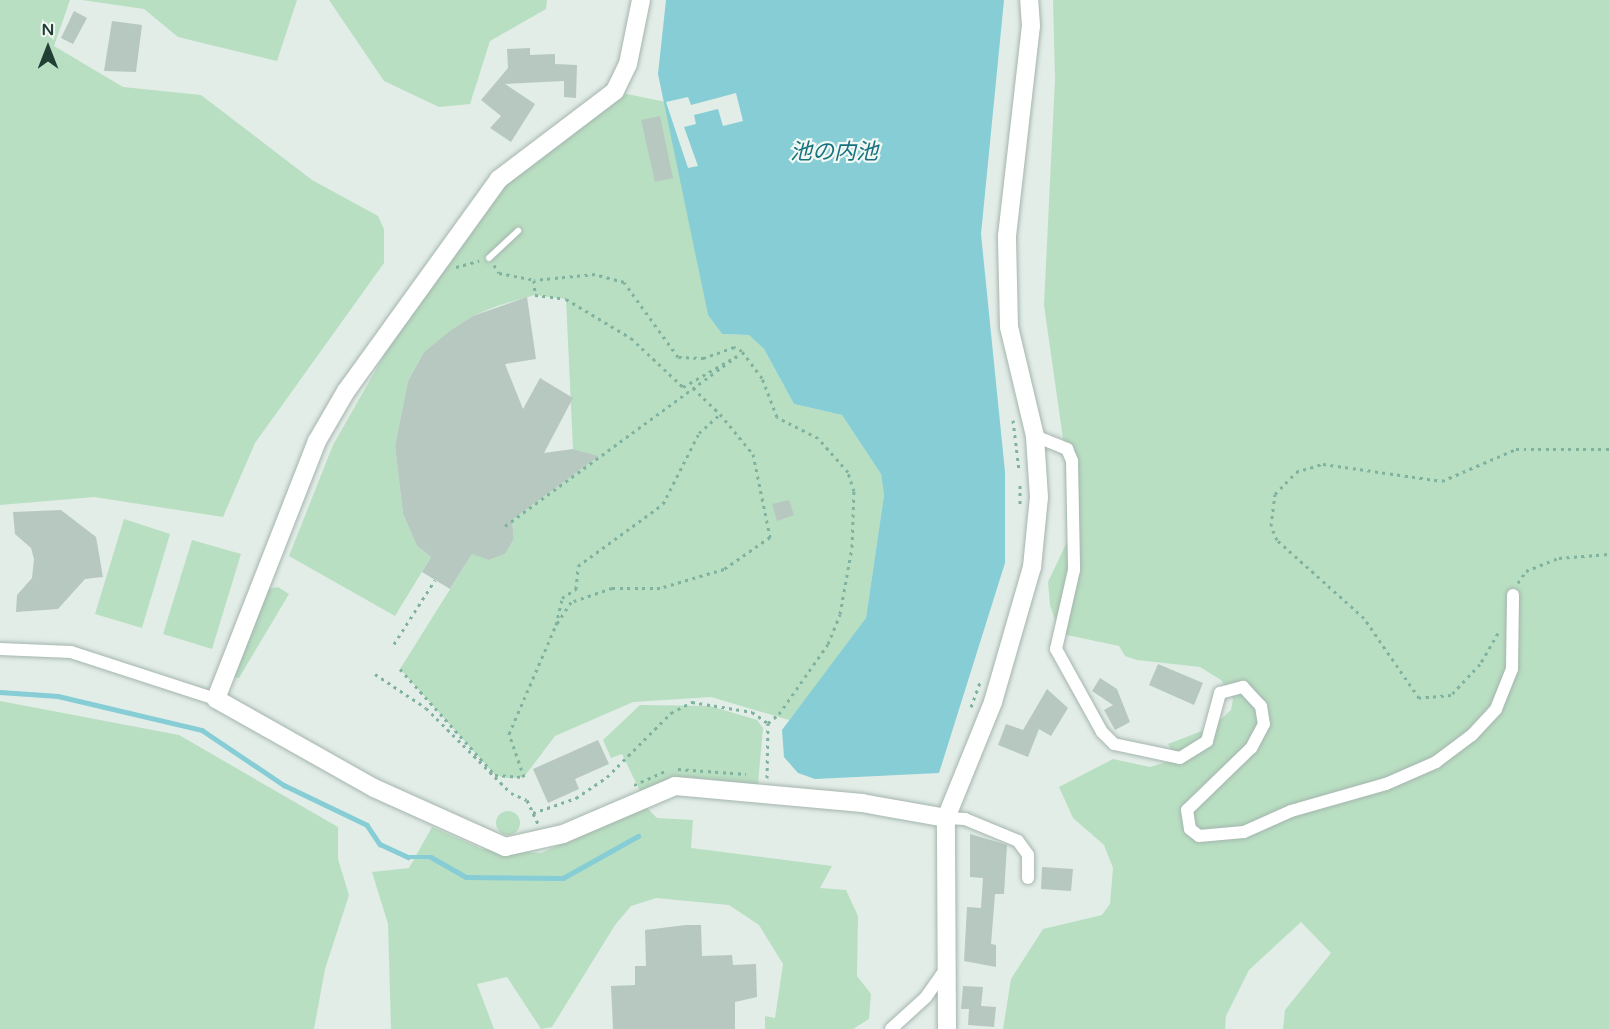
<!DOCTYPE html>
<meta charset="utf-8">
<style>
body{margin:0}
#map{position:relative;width:1609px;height:1029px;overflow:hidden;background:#e2ede7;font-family:"Varela Round","Noto Sans JP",sans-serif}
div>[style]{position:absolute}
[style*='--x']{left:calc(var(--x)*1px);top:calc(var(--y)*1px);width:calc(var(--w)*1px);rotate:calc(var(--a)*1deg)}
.green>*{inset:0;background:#b9dfc2}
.round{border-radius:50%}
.water>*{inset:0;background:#86cdd5}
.pier>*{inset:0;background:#e2ede7}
.stream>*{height:4.5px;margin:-2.25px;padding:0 2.25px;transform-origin:2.25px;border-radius:2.25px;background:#86cdd5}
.building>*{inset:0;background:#b7c8c0}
.path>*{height:3px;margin-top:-1.5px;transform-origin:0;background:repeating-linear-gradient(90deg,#80b2a0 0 3px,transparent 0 7.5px)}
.roads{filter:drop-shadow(0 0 2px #a4b5ae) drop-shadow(0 0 2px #a4b5ae)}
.lane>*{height:6px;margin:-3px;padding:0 3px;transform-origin:3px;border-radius:3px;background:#fff}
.street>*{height:12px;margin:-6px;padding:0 6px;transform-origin:6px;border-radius:6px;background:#fff}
.secondary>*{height:18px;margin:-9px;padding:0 9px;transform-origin:9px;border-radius:9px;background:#fff}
span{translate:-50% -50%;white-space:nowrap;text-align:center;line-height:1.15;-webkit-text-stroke:4.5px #f2f9f5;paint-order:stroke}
.water-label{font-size:22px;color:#17727e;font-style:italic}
.north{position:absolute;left:18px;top:18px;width:60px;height:60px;-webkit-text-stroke:4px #f2f9f5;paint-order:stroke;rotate:0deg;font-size:16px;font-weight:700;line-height:24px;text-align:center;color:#213f35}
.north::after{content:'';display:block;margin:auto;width:21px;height:27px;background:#213f35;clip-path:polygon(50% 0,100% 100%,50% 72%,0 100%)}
</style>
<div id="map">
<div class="green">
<div style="clip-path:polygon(0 0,70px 0,54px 46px,123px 87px,201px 95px,312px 180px,378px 216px,384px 229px,384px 263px,255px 443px,223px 517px,94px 497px,0 505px)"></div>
<div style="clip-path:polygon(82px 0,297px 0,277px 61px,178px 37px,144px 9px)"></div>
<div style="clip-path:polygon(329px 0,547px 0,546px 9px,490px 41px,470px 104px,439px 107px,384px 81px)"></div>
<div style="clip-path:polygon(1053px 0,1609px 0,1609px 1029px,1283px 1029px,1285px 1010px,1331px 953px,1301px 922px,1249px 970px,1226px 1016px,1225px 1029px,1003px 1029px,1011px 979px,1043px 929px,1102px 915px,1110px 904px,1113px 868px,1104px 845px,1073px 818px,1059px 787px,1113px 759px,1150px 767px,1176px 759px,1168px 744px,1212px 727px,1231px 710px,1233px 699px,1221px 680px,1200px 667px,1137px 660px,1125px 656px,1119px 646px,1067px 635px,1058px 628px,1050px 605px,1048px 582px,1067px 542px,1065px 453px,1044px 305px,1055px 79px)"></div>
<div style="clip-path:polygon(622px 93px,666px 102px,708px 315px,722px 334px,749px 335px,764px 349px,794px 404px,842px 415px,881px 474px,884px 495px,866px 618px,805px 705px,789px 720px,711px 697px,633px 702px,555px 736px,524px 777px,507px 778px,495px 775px,400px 669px,474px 551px,489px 560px,505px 554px,514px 539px,512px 520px,599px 456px,573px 449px,566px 299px,535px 295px,497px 306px,473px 316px,424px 352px,408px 381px,395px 446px,403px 514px,417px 546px,431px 557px,395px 616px,289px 556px,333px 445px,431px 273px,501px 183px)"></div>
<div style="clip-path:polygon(124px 519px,170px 534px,142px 628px,95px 614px)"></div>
<div style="clip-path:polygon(192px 540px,241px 554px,212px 649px,163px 634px)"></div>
<div style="clip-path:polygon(278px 587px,289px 594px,239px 678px,232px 677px,267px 589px)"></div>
<div style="clip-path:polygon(0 701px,179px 735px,338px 827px,338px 859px,349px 895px,325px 969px,314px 1029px,0 1029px)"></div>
<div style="clip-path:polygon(640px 705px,710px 706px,757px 720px,763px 728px,758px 784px,685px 777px,640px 791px,622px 754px,611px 758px,603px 740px)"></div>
<div style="clip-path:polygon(646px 807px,657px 818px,693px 820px,691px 848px,832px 866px,820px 888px,846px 890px,858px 916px,857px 976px,871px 994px,869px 1019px,853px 1029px,765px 1029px,765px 1016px,775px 1018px,783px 964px,759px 925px,729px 905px,656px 898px,631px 906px,615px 925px,552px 1027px,541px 1029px,507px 977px,477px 984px,494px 1029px,391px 1029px,388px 924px,372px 872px,409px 868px,432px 827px,482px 849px,541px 853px)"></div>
<div class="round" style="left:496px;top:811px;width:24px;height:24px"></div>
</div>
<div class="water">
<div style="clip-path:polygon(666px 0,1004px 0,981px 234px,1005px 472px,1005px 563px,939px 773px,815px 779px,798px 773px,784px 757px,782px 730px,866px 618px,884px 495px,881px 474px,842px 415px,794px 404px,764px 349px,749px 335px,722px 334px,708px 315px,658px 74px)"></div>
</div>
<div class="pier">
<div style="clip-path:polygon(736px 93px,743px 121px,723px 126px,718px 109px,694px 115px,696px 124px,684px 127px,698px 166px,688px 168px,666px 102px,688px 97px,691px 105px)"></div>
</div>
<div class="stream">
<div style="--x:0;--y:692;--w:58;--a:3.9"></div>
<div style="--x:58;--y:696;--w:148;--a:13.3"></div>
<div style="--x:202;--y:730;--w:99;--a:33.9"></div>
<div style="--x:284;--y:785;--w:92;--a:25.7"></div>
<div style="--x:367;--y:825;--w:23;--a:56"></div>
<div style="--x:380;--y:844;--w:31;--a:25"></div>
<div style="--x:408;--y:857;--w:23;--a:0"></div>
<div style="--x:431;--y:857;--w:40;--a:29.7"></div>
<div style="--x:466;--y:877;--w:97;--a:0.6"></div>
<div style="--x:563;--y:878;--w:86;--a:-29.2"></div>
</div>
<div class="building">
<div style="clip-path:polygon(74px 11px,87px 18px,73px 44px,61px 38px)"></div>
<div style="clip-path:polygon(112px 21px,142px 25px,136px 72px,104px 71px)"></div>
<div style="clip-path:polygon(530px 48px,530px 55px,555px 54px,555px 64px,577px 65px,576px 98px,564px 97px,564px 81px,505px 84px,535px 104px,511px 142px,490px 128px,501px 116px,481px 100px,508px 68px,507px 49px)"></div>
<div style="clip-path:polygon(660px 116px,673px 178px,655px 182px,641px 120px)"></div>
<div style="clip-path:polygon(527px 297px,536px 359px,505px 364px,523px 409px,540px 378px,573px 398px,544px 453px,573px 449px,599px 456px,512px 520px,514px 539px,505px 554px,489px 560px,472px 554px,450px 589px,422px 572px,431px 557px,417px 546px,403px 514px,395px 446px,408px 381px,424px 352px,450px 331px,473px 316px)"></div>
<div style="clip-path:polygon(789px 500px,794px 515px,777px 521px,772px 504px)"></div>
<div style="clip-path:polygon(61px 510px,96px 537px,103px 577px,85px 579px,58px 609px,16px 612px,17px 595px,32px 578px,34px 559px,31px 548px,15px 534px,13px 512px)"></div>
<div style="clip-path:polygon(1158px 664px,1203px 683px,1194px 705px,1149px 685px)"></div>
<div style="clip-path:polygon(1100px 678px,1117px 689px,1130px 722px,1115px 730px,1104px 710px,1113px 705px,1092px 691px)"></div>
<div style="clip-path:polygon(1047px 689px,1068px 708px,1051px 736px,1039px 729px,1028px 757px,998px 745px,1006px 724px,1023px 730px)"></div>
<div style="clip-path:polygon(598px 740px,609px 764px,575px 779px,579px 789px,548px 803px,533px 769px)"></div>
<div style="clip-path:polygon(970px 834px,1007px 845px,1004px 894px,995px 894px,991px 944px,996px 945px,996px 967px,964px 961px,967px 907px,981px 908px,983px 878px,970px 877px)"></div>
<div style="clip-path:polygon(1042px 867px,1073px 869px,1071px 891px,1041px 889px)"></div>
<div style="clip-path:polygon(686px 925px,701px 925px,702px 956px,732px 955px,733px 965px,756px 964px,757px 997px,735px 1002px,735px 1029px,613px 1029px,611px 986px,635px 985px,635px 966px,646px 966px,645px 930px)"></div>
<div style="clip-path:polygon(963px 986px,983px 987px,981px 1006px,996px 1007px,994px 1027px,968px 1025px,969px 1009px,961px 1009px)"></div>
</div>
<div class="path">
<div style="--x:494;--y:265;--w:9;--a:58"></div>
<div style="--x:499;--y:273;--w:36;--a:11"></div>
<div style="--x:534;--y:280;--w:15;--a:86"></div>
<div style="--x:535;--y:295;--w:31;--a:7"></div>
<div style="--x:566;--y:299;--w:76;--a:31"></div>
<div style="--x:631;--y:338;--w:71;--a:43.3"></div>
<div style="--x:683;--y:387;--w:62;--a:-29.9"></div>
<div style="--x:456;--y:267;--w:24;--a:-15"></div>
<div style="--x:693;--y:388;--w:37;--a:44"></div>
<div style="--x:720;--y:414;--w:52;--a:50.5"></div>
<div style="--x:753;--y:454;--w:85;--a:78.4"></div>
<div style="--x:770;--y:537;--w:56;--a:145.2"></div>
<div style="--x:724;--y:569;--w:67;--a:163.5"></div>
<div style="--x:660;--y:588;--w:48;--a:180"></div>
<div style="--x:612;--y:588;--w:43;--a:161.1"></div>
<div style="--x:571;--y:602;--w:27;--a:123"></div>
<div style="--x:556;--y:625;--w:28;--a:-77"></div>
<div style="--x:562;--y:598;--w:17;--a:-33"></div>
<div style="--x:576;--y:589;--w:23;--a:-85"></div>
<div style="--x:578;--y:566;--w:105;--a:-36.1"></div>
<div style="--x:663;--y:504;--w:80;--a:-63.1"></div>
<div style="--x:699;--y:433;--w:28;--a:-42"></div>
<div style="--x:1013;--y:420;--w:50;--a:83.2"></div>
<div style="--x:1020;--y:485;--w:20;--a:90"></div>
<div style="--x:505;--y:526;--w:288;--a:-36.2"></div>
<div style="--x:1518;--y:583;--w:14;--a:-56"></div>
<div style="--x:1526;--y:571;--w:35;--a:-22"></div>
<div style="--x:1559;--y:558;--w:50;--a:-4.6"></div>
<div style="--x:1498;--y:633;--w:36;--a:120"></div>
<div style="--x:1480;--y:664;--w:42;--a:133.1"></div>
<div style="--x:1451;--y:695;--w:32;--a:175"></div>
<div style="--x:1419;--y:698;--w:97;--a:-124.5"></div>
<div style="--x:1364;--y:618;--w:117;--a:-138.1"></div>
<div style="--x:1277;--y:540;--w:15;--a:-113"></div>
<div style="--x:1271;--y:526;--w:32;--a:-83"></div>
<div style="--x:1275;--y:494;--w:30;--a:-46"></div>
<div style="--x:1296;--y:472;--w:28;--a:-17"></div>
<div style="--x:1323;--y:464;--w:120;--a:8.1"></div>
<div style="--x:1442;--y:481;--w:81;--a:-23.4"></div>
<div style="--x:1516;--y:449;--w:93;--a:0"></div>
<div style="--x:394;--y:644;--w:76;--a:-57.4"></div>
<div style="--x:400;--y:669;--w:142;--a:48.1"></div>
<div style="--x:495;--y:775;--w:29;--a:4"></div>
<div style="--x:524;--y:777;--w:46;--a:-109.2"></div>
<div style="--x:509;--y:734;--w:119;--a:-66.7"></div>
<div style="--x:375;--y:674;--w:61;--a:33.7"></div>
<div style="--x:426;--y:708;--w:120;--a:45"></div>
<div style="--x:511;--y:793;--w:17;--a:24"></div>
<div style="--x:527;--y:800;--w:26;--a:65"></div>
<div style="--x:971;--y:707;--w:29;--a:-70"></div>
<div style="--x:678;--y:769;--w:68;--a:4.2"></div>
<div style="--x:767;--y:778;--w:55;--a:-89"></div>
<div style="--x:634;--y:785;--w:37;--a:-24"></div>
<div style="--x:533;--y:813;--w:46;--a:-19.2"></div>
<div style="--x:576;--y:798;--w:37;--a:-34"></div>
<div style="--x:607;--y:777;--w:91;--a:-45"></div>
<div style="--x:671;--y:713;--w:24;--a:-28"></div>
<div style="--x:692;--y:702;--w:61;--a:9.5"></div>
<div style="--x:752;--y:712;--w:19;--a:35"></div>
<div style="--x:768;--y:723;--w:14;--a:-39"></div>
<div style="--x:779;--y:714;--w:85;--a:-55"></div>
<div style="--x:828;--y:644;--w:32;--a:-68"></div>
<div style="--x:840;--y:614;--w:68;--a:-79.8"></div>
<div style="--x:852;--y:547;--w:56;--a:-88"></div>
<div style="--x:854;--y:491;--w:20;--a:-108"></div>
<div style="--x:848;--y:472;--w:45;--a:-131.4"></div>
<div style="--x:818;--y:438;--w:46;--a:-152.9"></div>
<div style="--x:777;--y:417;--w:42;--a:-111"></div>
<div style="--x:762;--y:378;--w:34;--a:-127"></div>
<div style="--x:742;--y:351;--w:9;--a:-153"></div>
<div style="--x:734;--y:347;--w:32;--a:160"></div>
<div style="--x:704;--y:358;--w:26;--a:-178"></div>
<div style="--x:678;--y:357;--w:92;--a:-125.8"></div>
<div style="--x:624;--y:282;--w:30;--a:-165"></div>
<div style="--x:595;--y:274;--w:61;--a:174.4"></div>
</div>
<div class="roads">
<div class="lane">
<div style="--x:489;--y:258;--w:40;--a:-43"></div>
</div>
<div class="street">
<div style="--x:1035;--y:436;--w:35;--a:22"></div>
<div style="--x:1067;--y:449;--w:13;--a:67"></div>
<div style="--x:1072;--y:461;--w:109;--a:88.9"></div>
<div style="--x:1074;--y:570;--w:81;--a:102.8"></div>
<div style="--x:1056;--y:649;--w:95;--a:61"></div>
<div style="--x:1102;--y:732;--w:17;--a:45"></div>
<div style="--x:1114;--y:744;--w:67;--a:12"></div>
<div style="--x:1180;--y:758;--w:32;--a:-32"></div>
<div style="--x:1207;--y:741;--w:50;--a:-74.8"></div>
<div style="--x:1220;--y:693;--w:24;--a:-15"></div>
<div style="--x:1243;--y:687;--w:26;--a:47"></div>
<div style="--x:1261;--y:706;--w:18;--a:81"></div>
<div style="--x:1264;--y:724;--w:27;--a:118"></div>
<div style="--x:1251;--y:748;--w:89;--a:135.9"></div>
<div style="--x:1187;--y:810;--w:19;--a:81"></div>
<div style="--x:1190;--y:829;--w:11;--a:38"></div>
<div style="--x:1199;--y:836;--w:45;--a:-5.1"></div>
<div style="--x:1244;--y:832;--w:51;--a:-24.1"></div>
<div style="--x:1291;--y:811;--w:99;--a:-15.9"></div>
<div style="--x:1386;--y:784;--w:55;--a:-23.7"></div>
<div style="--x:1436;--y:762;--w:45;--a:-36.9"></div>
<div style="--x:1472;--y:735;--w:35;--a:-47"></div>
<div style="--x:1496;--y:709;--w:43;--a:-68.2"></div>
<div style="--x:1512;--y:669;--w:74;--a:-89.2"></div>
<div style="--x:0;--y:649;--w:71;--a:2.4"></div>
<div style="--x:71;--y:652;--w:152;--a:18"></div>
<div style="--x:946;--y:818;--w:19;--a:3"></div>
<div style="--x:965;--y:819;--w:57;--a:22.5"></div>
<div style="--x:1018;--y:841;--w:17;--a:54"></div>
<div style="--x:1028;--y:855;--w:23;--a:90"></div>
<div style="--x:891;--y:1029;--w:47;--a:-42.4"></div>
<div style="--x:926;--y:997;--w:35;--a:-55"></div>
</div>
<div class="secondary">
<div style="--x:641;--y:0;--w:65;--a:101.5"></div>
<div style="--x:628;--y:64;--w:30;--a:116"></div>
<div style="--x:615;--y:91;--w:146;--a:142.8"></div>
<div style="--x:499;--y:179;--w:261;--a:125.8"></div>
<div style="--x:346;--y:391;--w:58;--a:120.1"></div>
<div style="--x:317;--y:441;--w:277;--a:111.4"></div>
<div style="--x:216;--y:699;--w:181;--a:29.4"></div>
<div style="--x:374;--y:788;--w:144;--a:24.2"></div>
<div style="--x:505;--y:847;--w:59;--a:-12.6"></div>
<div style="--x:563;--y:834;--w:122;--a:-23.2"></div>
<div style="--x:675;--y:786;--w:188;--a:5.2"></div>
<div style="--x:862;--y:803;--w:85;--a:10.1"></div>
<div style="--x:947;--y:1029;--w:211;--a:-90.3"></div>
<div style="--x:946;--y:818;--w:125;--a:-67.9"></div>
<div style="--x:993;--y:702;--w:141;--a:-73.9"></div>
<div style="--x:1032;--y:567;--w:70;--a:-84.3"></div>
<div style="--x:1039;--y:497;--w:61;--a:-93.8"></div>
<div style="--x:1035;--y:436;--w:112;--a:-103.4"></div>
<div style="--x:1009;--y:327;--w:91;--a:-91.3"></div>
<div style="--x:1007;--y:236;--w:211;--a:-83.5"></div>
<div style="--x:1031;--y:26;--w:26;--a:-94"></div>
</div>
</div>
<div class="water-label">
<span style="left:834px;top:153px">池の内池</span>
</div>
<div class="north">N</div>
</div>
